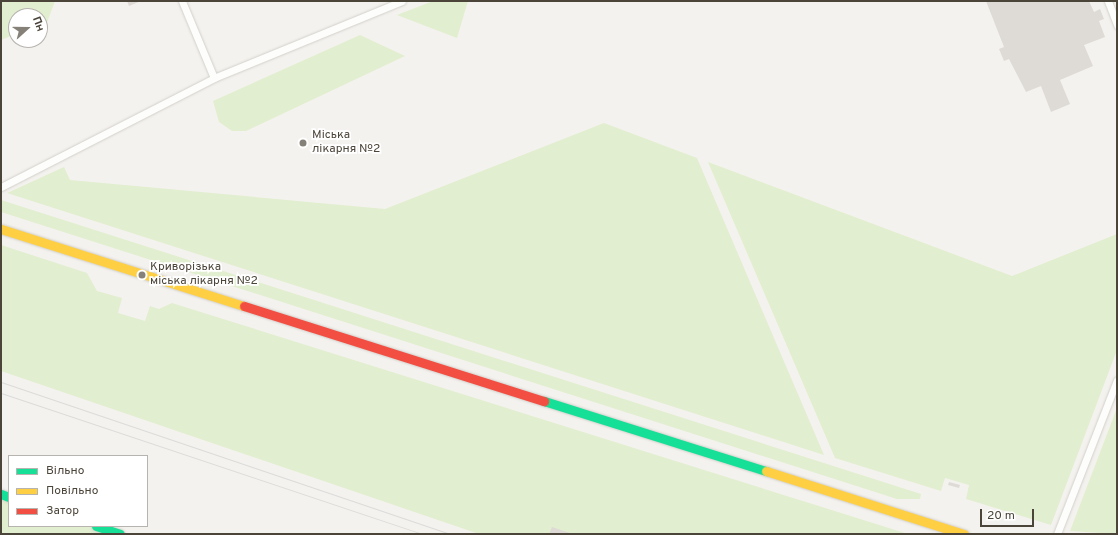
<!DOCTYPE html>
<meta charset="utf-8">
<style>
body{margin:0}
#map{position:relative;width:1118px;height:535px;overflow:hidden;background:#f4f2ee;font-family:Overpass,sans-serif}
div>[style]{position:absolute}
[style*='--x']{left:calc(var(--x)*1px);top:calc(var(--y)*1px);width:calc(var(--w)*1px);rotate:calc(var(--a)*1deg)}
.green>*{inset:0;background:#e1eecf}
.building>*{inset:0;background:#dedbd6}
.roads{filter:drop-shadow(0 0 1px #d2d0cb) drop-shadow(0 0 1px #d2d0cb)}
.lane>*{height:7px;margin:-3.5px;padding:0 3.5px;transform-origin:3.5px;border-radius:3.5px;background:#fdfdfc}
.fast>*{height:9px;margin:-4.5px;padding:0 4.5px;transform-origin:4.5px;border-radius:4.5px;background:#16e098}
.slow>*{height:9px;margin:-4.5px;padding:0 4.5px;transform-origin:4.5px;border-radius:4.5px;background:#ffcf43}
.jam>*{height:9px;margin:-4.5px;padding:0 4.5px;transform-origin:4.5px;border-radius:4.5px;background:#f24e42}
.tram>*{height:1px;margin:-0.5px;padding:0 0.5px;transform-origin:0.5px;border-radius:0.5px;background:#dbdbda}
.dots>*{width:11px;height:11px;translate:-50% -50%;box-sizing:border-box;border:2px solid #fff;border-radius:50%}
span{translate:-50% -50%;white-space:nowrap;text-align:center;line-height:1.15;-webkit-text-stroke:3.5px #fff;paint-order:stroke}
.poi-label{font-size:12px;color:#4b4439}
.left{translate:0 -50%;text-align:left}
.frame{position:absolute;inset:0;border:2px solid #4b4439;pointer-events:none}
.legend{position:absolute;left:8px;top:455px;width:140px;height:72px;box-sizing:border-box;background:#fff;border:1px solid #b7b4b0;margin:0;padding:5px 7px;list-style:none;font-size:12px;color:#4b4439}
.legend li{display:flex;align-items:center;gap:8px;height:20px}
.legend b{width:20px;border:1px solid #b7b4b0}
.north{position:absolute;left:8px;top:8px;width:40px;height:40px;box-sizing:border-box;background:#fff;border:1px solid #b7b4b0;border-radius:50%;rotate:69deg;font-size:11px;font-weight:700;line-height:16px;text-align:center;color:#4b4439}
.north::after{content:'';display:block;margin:auto;width:14px;height:18px;background:#868178;clip-path:polygon(50% 0,100% 100%,50% 72%,0 100%)}
.scale{position:absolute;left:980px;top:509px;width:54px;height:18px;box-sizing:border-box;border:2px solid #4b4439;border-top:0;padding-left:5px;font-size:12px;line-height:14px;white-space:nowrap;color:#4b4439;-webkit-text-stroke:3px #fff;paint-order:stroke}
</style>
<div id="map">
<div class="green">
<div style="clip-path:polygon(1px 1px,55px 1px,39px 44px,40px 16px,16px 16px,16px 34px,1px 40px)"></div>
<div style="clip-path:polygon(433px 1px,468px 1px,457px 38px,397px 15px)"></div>
<div style="clip-path:polygon(360px 35px,405px 56px,246px 131px,232px 131px,219px 122px,213px 101px)"></div>
<div style="clip-path:polygon(604px 123px,697px 158px,824px 455px,7px 193px,64px 167px,70px 180px,385px 209px)"></div>
<div style="clip-path:polygon(708px 162px,1012px 276px,1117px 234px,1117px 350px,1051px 525px,966px 499px,969px 485px,945px 478px,941px 491px,835px 458px)"></div>
<div style="clip-path:polygon(1px 200px,921px 494px,920px 499px,897px 499px,1px 212px)"></div>
<div style="clip-path:polygon(1px 245px,87px 273px,97px 291px,122px 298px,118px 313px,145px 321px,150px 306px,159px 309px,172px 303px,908px 534px,479px 534px,1px 371px)"></div>
<div style="clip-path:polygon(1117px 408px,1117px 534px,1070px 531px)"></div>
<div style="clip-path:polygon(1px 494px,9px 497px,9px 526px,96px 526px,120px 534px,1px 534px)"></div>
</div>
<div class="building">
<div style="clip-path:polygon(127px 1px,141px 1px,129px 6px)"></div>
<div style="clip-path:polygon(986px 1px,1089px 1px,1094px 12px,1100px 9px,1104px 19px,1099px 21px,1105px 37px,1084px 45px,1093px 66px,1060px 80px,1070px 104px,1051px 112px,1041px 86px,1026px 92px,1009px 59px,1004px 61px,999px 49px,1004px 47px)"></div>
<div style="clip-path:polygon(949px 482px,960px 485px,959px 488px,948px 485px)"></div>
<div style="clip-path:polygon(552px 527px,573px 534px,549px 534px)"></div>
</div>
<div class="roads">
<div class="lane">
<div style="--x:182;--y:1;--w:83;--a:67.4"></div>
<div style="--x:1108;--y:1;--w:26;--a:69"></div>
<div style="--x:1;--y:187;--w:239;--a:-27.1"></div>
<div style="--x:214;--y:78;--w:203;--a:-22.3"></div>
<div style="--x:1057;--y:534;--w:165;--a:-68.7"></div>
</div>
<div class="fast">
<div style="--x:544;--y:401;--w:233;--a:17.5"></div>
<div style="--x:1;--y:494;--w:9;--a:21"></div>
<div style="--x:96;--y:526;--w:25;--a:18"></div>
</div>
<div class="slow">
<div style="--x:1;--y:229;--w:255;--a:17.6"></div>
<div style="--x:766;--y:471;--w:208;--a:17.7"></div>
</div>
<div class="jam">
<div style="--x:244;--y:306;--w:315;--a:17.6"></div>
</div>
</div>
<div class="tram">
<div style="--x:1;--y:382;--w:475;--a:18.7"></div>
<div style="--x:1;--y:393;--w:444;--a:18.5"></div>
</div>
<div class="dots">
<div style="left:303px;top:143px;background:#868178"></div>
<div style="left:142px;top:275px;background:#868178"></div>
</div>
<div class="poi-label">
<span class="left" style="left:312px;top:143px">Міська<br>лікарня №2</span>
<span class="left" style="left:150px;top:275px">Криворізька<br>міська лікарня №2</span>
</div>
<div class="frame"></div>
<ul class="legend">
<li><b style="height:5px;background:#16e098"></b>Вільно</li>
<li><b style="height:5px;background:#ffcf43"></b>Повільно</li>
<li><b style="height:5px;background:#f24e42"></b>Затор</li>
</ul>
<div class="north">Пн</div>
<div class="scale">20 m</div>
</div>
